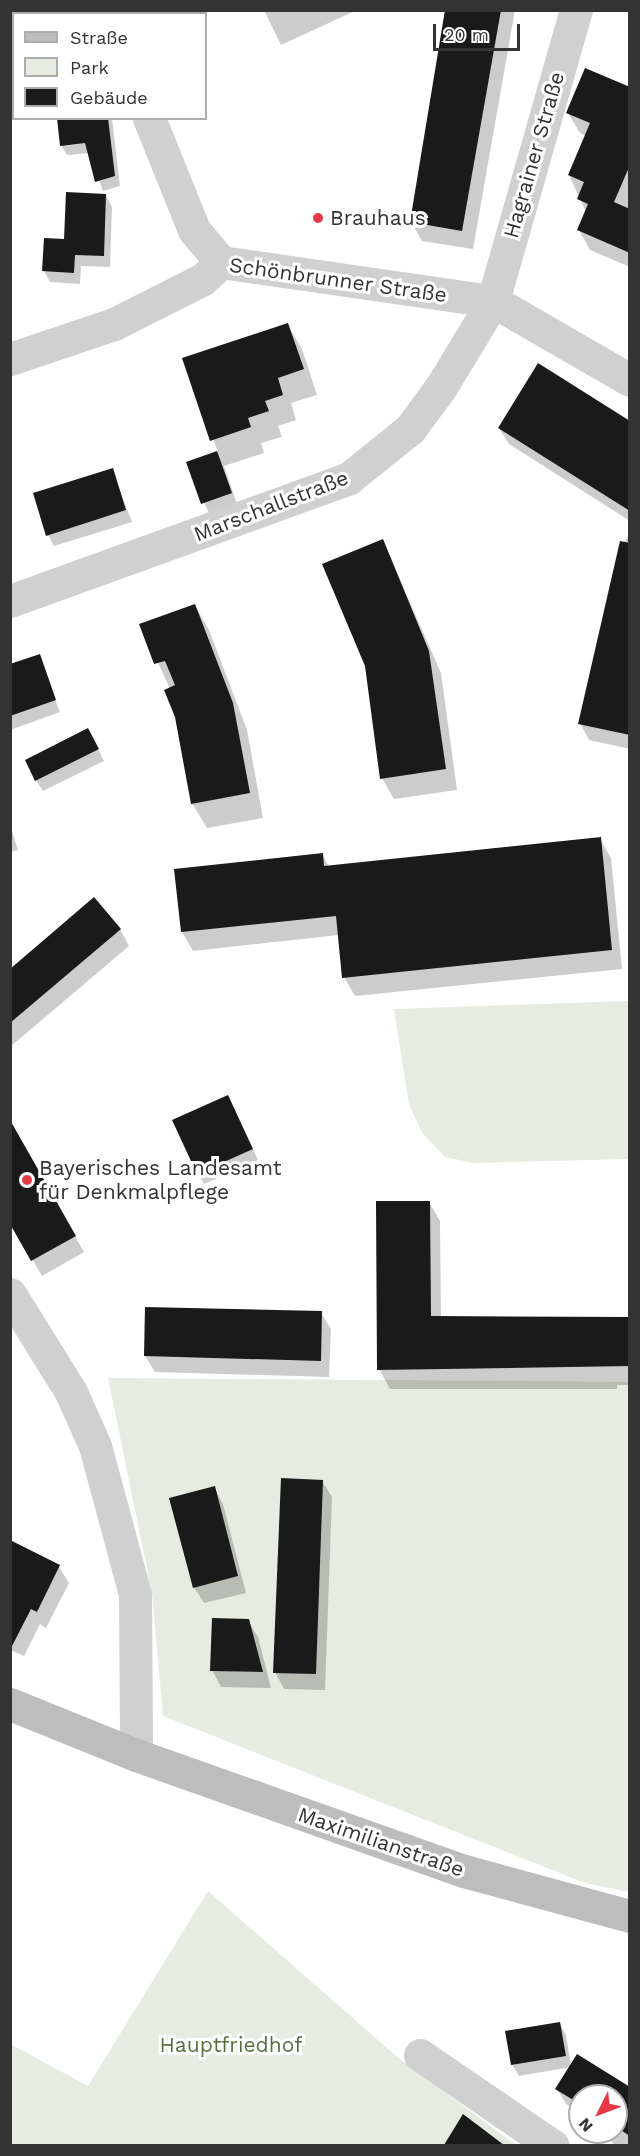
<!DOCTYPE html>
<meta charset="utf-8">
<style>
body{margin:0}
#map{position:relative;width:640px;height:2156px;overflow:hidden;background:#fff;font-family:"Work Sans",sans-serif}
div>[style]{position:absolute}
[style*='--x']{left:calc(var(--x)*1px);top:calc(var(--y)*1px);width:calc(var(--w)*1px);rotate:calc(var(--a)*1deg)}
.green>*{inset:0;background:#e6ecdf}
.shadow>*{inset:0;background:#0003}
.building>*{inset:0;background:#1a1a1a}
.minor>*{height:33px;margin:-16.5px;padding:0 16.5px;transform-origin:16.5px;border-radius:16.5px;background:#d0d0d0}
.secondary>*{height:33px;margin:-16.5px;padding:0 16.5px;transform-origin:16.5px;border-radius:16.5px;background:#bdbdbd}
.dots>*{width:16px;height:16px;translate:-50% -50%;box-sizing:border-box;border:3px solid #fff;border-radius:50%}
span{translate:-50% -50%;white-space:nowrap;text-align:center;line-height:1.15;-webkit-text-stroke:6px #fff;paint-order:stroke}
.street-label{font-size:21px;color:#333}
.poi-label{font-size:21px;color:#333}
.left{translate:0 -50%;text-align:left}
.park-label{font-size:21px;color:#56703f}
.frame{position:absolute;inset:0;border:12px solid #333;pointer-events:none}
.legend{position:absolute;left:12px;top:12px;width:195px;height:108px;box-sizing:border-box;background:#fff;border:2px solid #adadad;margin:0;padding:8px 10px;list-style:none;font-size:18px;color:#333}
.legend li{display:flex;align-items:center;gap:12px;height:30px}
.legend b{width:30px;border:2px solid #adadad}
.north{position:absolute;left:568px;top:2084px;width:60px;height:60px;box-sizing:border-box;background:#fff;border:2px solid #adadad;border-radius:50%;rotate:228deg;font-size:16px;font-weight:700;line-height:24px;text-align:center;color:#333}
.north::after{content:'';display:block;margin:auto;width:21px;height:27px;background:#e63946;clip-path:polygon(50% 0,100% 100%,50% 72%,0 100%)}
.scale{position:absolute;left:433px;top:24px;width:87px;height:27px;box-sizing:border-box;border:3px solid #333;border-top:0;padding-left:8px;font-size:18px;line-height:21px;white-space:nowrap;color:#333;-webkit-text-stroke:4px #fff;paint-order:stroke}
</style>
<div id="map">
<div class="green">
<div style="clip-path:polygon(629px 1001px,629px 1159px,474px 1163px,445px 1157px,423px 1134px,409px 1105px,394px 1009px)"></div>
<div style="clip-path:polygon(108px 1378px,629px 1382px,629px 1892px,585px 1883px,163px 1716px,152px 1593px)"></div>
<div style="clip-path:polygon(208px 1891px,396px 2056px,516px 2145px,11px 2145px,10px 2044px,88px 2086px)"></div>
</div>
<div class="shadow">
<div style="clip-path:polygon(16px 10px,77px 10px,78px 14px,17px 14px)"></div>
<div style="clip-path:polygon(264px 10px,357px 10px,281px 45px)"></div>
<div style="clip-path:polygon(447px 10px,515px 10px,473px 249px,422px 241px,411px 222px)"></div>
<div style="clip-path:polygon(14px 17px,14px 64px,13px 64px,10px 19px)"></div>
<div style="clip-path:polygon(630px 89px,630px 267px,590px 250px,579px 230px,586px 212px,569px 175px,586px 136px,580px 133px,568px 113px)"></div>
<div style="clip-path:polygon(58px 118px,112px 118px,120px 186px,103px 191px,89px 153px,67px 155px,61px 145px)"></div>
<div style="clip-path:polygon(106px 195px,112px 207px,110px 267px,81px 266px,80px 284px,50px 282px,44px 271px)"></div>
<div style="clip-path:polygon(287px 324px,302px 349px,317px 395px,291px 403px,296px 420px,278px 426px,282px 437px,261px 443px,264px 453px,224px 466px,237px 504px,209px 514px,188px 462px,218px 452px,184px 359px)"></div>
<div style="clip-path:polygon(630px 423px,630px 521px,509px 444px,499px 428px)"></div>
<div style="clip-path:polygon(112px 470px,132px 522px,54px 546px,48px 535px)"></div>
<div style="clip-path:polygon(630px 533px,630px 749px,589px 740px,580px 723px,620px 549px)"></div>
<div style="clip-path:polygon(383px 541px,441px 673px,457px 790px,394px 799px,382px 778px)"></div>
<div style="clip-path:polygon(195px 606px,209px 630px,247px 730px,263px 818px,207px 828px,192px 803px,170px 689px,141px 625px)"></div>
<div style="clip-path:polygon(38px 656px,60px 712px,10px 730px,10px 666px)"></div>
<div style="clip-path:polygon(94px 741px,104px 761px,43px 791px,36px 780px)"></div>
<div style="clip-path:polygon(10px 825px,18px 850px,10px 852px)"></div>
<div style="clip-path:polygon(600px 839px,611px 858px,622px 969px,355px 996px,344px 977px,339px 935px,193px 951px,182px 932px,322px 854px,329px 867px)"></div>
<div style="clip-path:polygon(120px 929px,129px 946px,10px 1047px,10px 971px)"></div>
<div style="clip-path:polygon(228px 1097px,258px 1160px,204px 1184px,198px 1173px)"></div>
<div style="clip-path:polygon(16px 1134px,84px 1252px,42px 1276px,10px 1221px)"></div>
<div style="clip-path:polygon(429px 1202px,440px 1221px,441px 1318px,630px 1321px,630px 1385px,617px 1385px,617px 1389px,390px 1389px,379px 1369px)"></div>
<div style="clip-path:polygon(321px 1313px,331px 1329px,329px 1377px,155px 1372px,145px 1356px)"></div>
<div style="clip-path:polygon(322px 1481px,332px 1497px,325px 1690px,284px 1689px,275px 1672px)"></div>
<div style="clip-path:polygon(214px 1488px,223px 1504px,246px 1593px,204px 1603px,194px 1587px)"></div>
<div style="clip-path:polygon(10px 1542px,59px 1567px,69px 1583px,46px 1628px,40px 1624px,24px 1656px,10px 1650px)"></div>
<div style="clip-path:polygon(248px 1621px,258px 1637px,271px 1688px,221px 1687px,212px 1670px)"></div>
<div style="clip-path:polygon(560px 2024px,566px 2035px,571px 2066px,630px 2089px,630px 2146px,614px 2146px,608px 2134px,616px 2132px,616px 2096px,580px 2096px,580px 2113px,566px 2104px,557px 2089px,571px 2067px,519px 2076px,512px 2064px)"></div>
<div style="clip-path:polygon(464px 2116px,501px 2146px,446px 2146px)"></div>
</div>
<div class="building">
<div style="clip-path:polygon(445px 10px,501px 10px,462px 231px,410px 222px)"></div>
<div style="clip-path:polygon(585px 68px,630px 87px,630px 165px,614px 202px,630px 209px,630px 253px,577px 230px,588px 204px,577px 199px,584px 182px,568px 175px,590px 123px,566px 113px)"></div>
<div style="clip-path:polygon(57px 118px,108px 118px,115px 176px,95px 182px,85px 143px,60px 146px)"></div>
<div style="clip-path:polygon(66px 192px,106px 194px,104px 256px,75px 255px,74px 273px,42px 271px,44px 238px,64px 239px)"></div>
<div style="clip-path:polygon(288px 323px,304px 369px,278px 378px,283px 395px,265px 401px,269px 411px,248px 418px,251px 427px,210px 441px,182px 358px)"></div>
<div style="clip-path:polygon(538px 363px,630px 421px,630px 511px,498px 428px)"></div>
<div style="clip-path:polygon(217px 451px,232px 493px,201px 504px,186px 462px)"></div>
<div style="clip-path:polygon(113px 468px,126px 510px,46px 536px,33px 493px)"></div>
<div style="clip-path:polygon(383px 539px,429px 651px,446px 769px,380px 779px,365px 666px,322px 564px)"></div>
<div style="clip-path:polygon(620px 541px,630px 543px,630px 735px,578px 724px)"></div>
<div style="clip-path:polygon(195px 604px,233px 703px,250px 793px,191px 804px,175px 717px,164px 690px,175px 685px,165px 661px,154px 664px,139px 624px)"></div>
<div style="clip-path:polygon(40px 654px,56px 700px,10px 716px,10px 664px)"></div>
<div style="clip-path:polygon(88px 728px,99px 749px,35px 781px,25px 760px)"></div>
<div style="clip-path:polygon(601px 837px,612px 950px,342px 978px,336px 916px,181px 932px,174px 869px,323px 853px,324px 866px)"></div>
<div style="clip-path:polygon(94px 897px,121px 929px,10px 1023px,10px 969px)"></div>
<div style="clip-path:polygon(228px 1095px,253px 1149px,197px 1174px,172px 1120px)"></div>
<div style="clip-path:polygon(10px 1120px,76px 1236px,31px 1261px,10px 1224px)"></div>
<div style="clip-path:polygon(376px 1201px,430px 1201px,431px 1316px,630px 1317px,630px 1366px,377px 1370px)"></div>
<div style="clip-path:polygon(145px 1307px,322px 1311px,321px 1361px,144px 1356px)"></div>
<div style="clip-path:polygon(281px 1478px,323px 1480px,316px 1674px,273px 1673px)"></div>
<div style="clip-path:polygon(215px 1486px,238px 1576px,193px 1588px,169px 1498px)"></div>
<div style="clip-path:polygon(10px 1540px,60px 1565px,37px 1612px,31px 1609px,10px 1650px)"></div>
<div style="clip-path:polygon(212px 1618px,249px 1619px,263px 1672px,210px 1671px)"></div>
<div style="clip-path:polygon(560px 2022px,566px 2056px,511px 2065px,505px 2031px)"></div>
<div style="clip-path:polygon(577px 2054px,630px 2087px,630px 2136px,616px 2127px,616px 2096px,580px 2096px,580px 2104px,555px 2089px)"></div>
<div style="clip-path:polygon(463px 2114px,504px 2145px,444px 2145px)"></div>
</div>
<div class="minor">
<div style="--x:106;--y:10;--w:4;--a:76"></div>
<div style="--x:149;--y:118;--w:121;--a:68.1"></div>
<div style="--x:194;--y:230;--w:42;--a:49.8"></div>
<div style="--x:221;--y:262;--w:275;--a:8.2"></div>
<div style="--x:493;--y:301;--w:158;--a:30"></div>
<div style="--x:10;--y:359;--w:110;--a:-18.6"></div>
<div style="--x:114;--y:324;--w:100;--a:-26.8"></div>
<div style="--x:203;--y:279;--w:25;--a:-43"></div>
<div style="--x:10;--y:601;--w:361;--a:-19.9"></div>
<div style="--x:349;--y:478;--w:78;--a:-38.8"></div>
<div style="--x:410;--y:429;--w:52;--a:-53.6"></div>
<div style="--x:441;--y:387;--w:100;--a:-58.8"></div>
<div style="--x:493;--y:301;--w:303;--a:-74.1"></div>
<div style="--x:10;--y:1294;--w:115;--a:58.1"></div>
<div style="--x:71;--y:1392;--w:59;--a:66"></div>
<div style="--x:95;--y:1446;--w:153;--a:74.9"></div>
<div style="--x:135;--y:1594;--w:161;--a:89.6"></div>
<div style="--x:420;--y:2055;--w:161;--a:34.4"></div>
</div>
<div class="secondary">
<div style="--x:10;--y:1704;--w:136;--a:22"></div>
<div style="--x:136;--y:1755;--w:348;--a:19.5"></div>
<div style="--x:464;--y:1871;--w:172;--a:15.2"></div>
</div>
<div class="dots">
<div style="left:318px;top:218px;background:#e63946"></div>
<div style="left:27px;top:1180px;background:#e63946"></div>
</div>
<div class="street-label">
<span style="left:534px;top:155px;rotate:-74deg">Hagrainer Straße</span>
<span style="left:338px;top:280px;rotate:8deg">Schönbrunner Straße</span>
<span style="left:271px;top:506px;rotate:-21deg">Marschallstraße</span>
<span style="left:381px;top:1842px;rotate:19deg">Maximilianstraße</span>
</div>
<div class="poi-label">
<span class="left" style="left:330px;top:218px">Brauhaus</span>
<span class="left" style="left:39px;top:1180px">Bayerisches Landesamt<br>für Denkmalpflege</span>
</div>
<div class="park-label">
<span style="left:231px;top:2045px">Hauptfriedhof</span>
</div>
<div class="frame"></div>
<ul class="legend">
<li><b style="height:8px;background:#bdbdbd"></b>Straße</li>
<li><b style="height:16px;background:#e6ecdf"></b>Park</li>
<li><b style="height:16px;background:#1a1a1a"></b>Gebäude</li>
</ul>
<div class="north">N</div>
<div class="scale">20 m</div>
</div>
